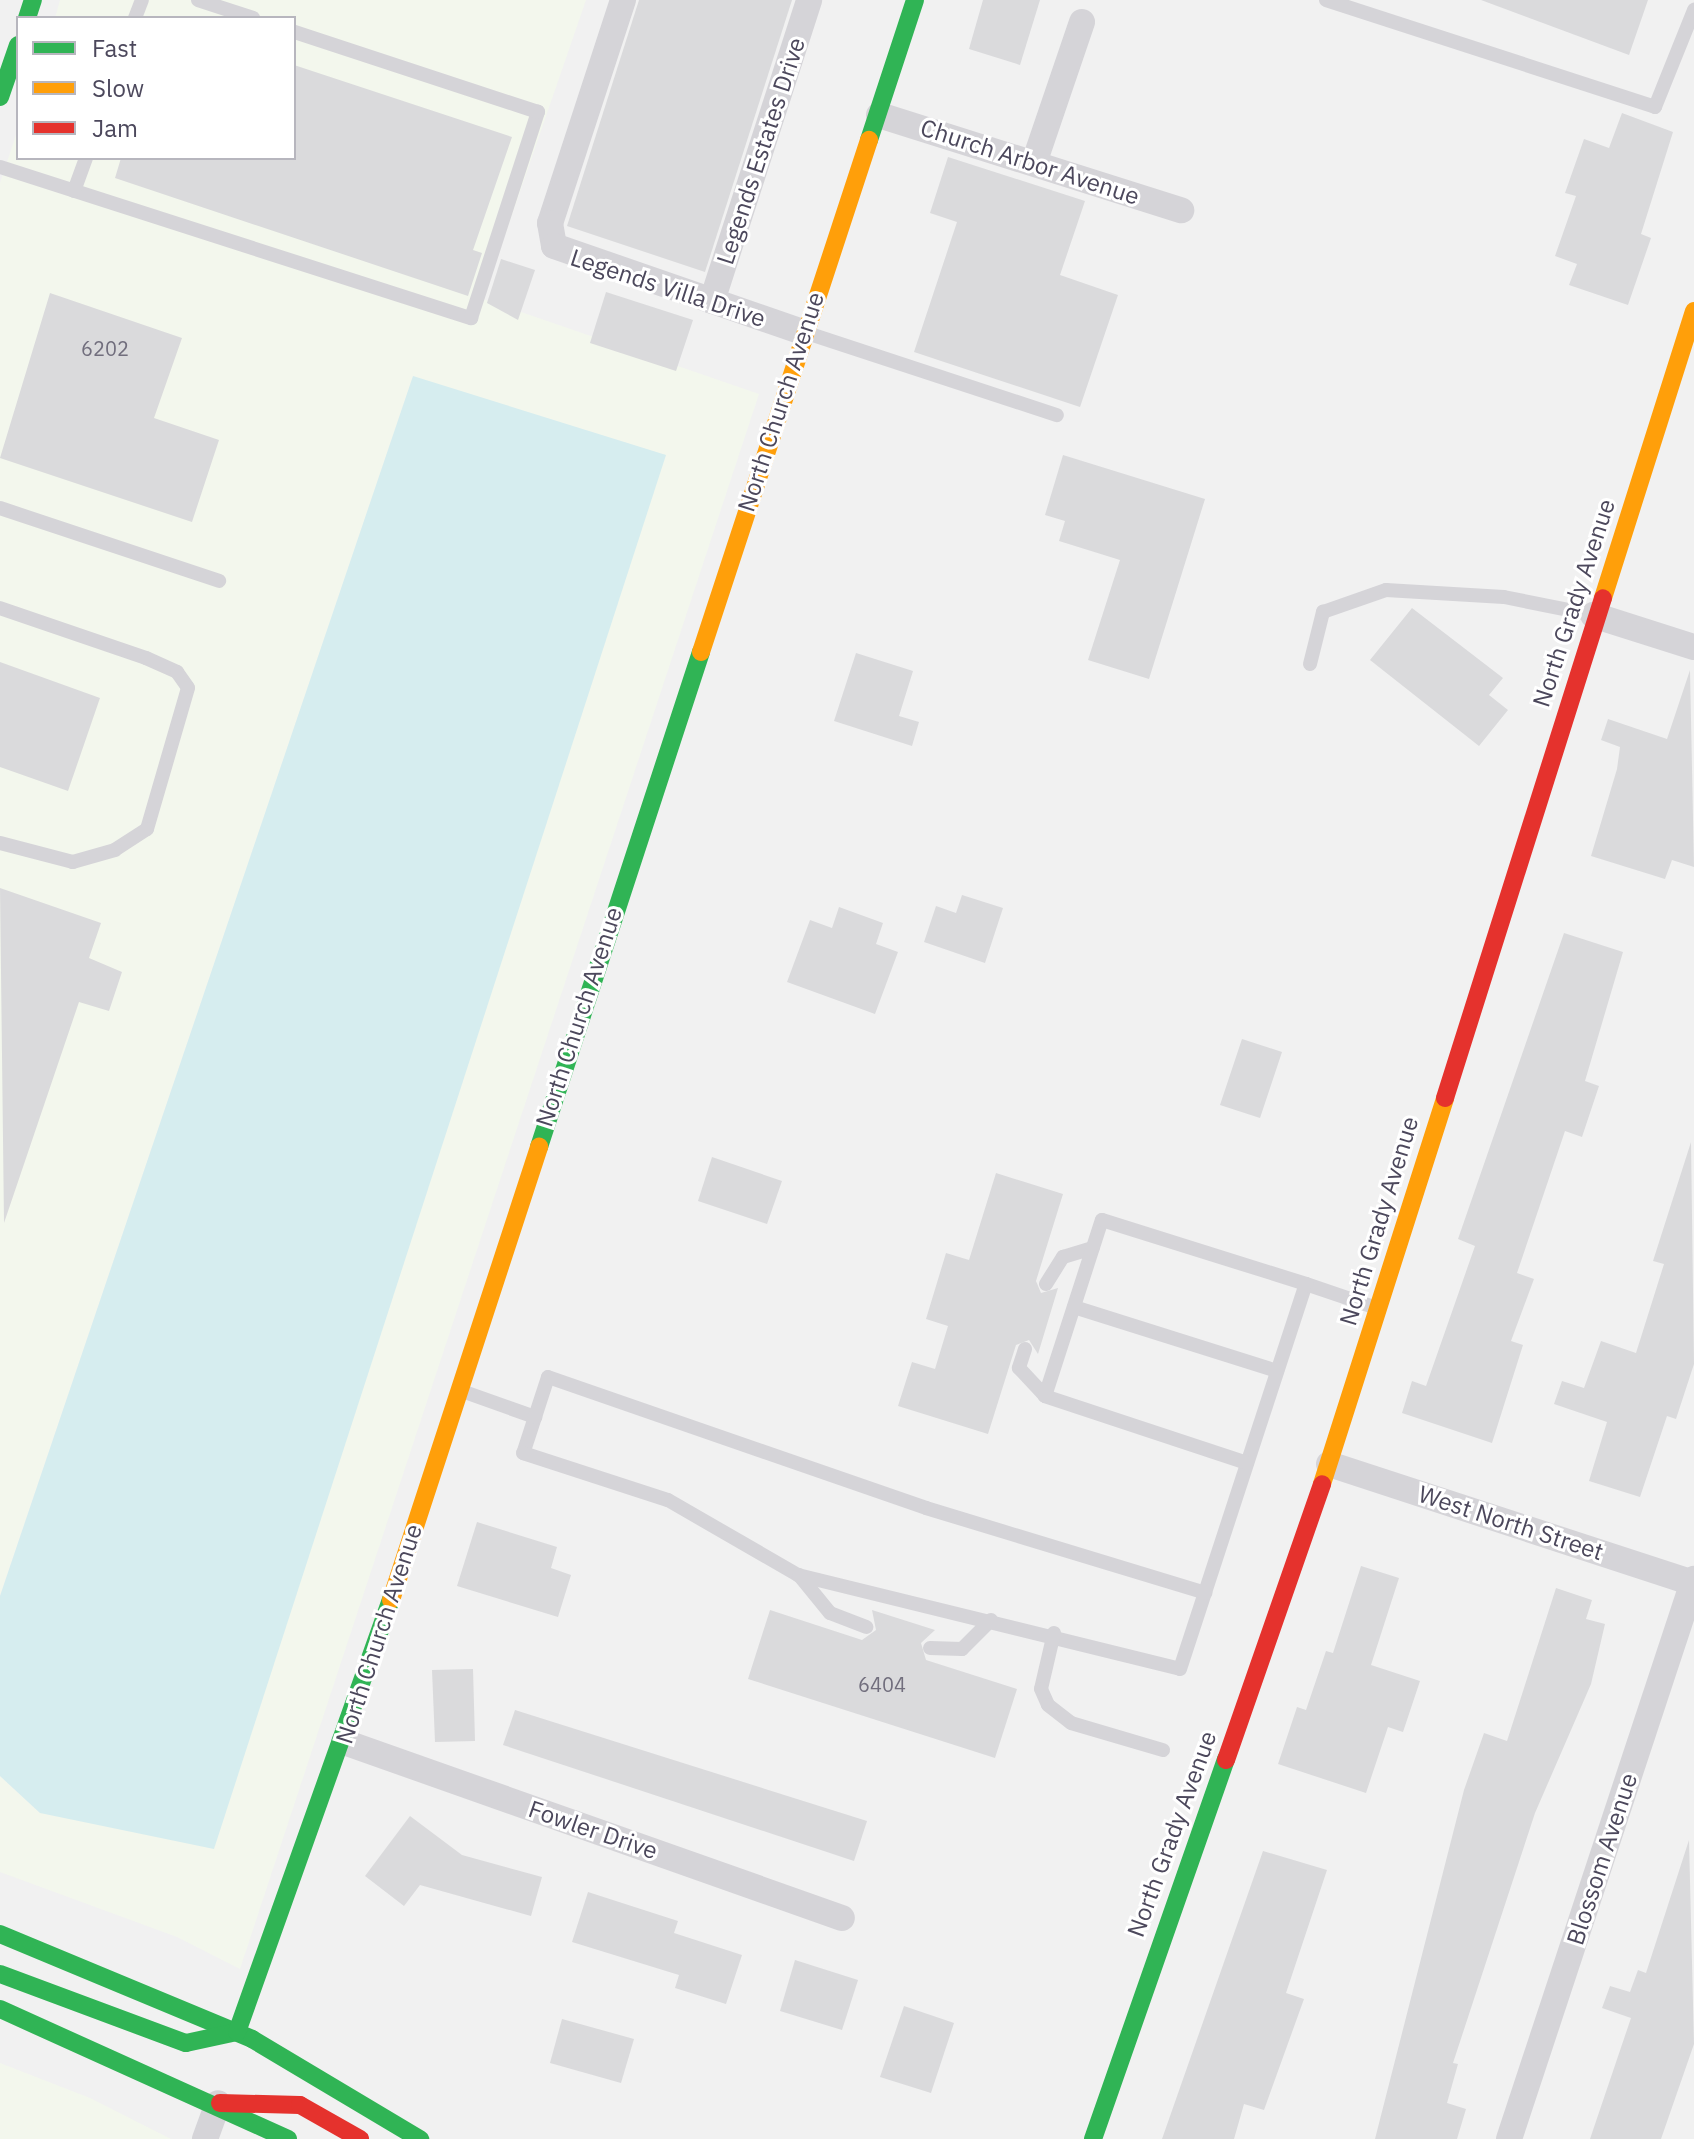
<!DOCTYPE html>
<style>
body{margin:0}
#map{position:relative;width:1694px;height:2139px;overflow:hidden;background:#f1f1f1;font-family:"IBM Plex Sans",sans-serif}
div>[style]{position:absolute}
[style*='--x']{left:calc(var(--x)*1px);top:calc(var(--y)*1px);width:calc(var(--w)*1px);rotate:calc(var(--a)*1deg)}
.commercial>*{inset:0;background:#f3f7ed}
.green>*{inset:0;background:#d6edef}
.building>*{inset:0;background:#dadadc}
.lane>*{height:14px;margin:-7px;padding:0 7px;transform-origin:7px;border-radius:7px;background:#d5d4d8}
.street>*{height:26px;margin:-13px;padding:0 13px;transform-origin:13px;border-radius:13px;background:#d5d4d8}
.fast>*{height:18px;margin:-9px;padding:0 9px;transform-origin:9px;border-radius:9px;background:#30b455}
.slow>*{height:18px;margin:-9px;padding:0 9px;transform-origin:9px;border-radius:9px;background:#ff9f0a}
.jam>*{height:18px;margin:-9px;padding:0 9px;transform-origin:9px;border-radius:9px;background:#e5322d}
span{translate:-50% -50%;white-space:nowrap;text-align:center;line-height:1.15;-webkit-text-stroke:6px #fff;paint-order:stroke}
.number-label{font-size:20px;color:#716e7d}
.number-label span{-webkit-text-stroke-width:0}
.street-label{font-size:24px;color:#4c485c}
.legend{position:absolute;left:16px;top:16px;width:280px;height:144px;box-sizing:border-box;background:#fff;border:2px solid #b7b6be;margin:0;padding:10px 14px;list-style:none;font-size:24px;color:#4c485c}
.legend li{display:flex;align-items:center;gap:16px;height:40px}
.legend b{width:40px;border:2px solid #b7b6be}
</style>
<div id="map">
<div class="commercial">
<div style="clip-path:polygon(60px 0,586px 0,483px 299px,759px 394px,240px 1969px,177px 1937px,0 1872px,0 1776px,40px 1813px,665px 455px,413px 377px,0 1596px,0 183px,18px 129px,18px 158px,294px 158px,294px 18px,55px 18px)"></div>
<div style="clip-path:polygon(0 2063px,90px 2098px,171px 2139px,0 2139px)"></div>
</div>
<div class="green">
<div style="clip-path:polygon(413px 376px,666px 455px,214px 1849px,40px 1813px,0 1776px,0 1596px)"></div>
</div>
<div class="building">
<div style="clip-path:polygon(639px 0,792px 0,705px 272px,567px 226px)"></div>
<div style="clip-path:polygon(983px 0,1040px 0,1020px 65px,969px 49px)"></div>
<div style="clip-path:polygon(1481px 0,1648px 0,1629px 55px)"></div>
<div style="clip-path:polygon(294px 65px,512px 137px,473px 250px,482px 253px,468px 296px,115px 178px,121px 158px,294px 158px)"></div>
<div style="clip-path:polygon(1622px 113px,1673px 132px,1641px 234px,1651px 238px,1628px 305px,1569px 285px,1577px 264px,1555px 256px,1576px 196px,1565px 193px,1584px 139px,1609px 148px)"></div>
<div style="clip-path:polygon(948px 157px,1085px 201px,1060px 275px,1118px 295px,1080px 407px,914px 352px,957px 222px,930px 213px)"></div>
<div style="clip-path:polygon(501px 259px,535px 270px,518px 320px,487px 303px)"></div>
<div style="clip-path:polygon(606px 292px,693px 320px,676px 371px,590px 343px)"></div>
<div style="clip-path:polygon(50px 293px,182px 338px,154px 418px,219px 440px,192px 522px,0 458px)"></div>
<div style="clip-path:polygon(1063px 455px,1205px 499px,1149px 679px,1088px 660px,1120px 560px,1059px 541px,1065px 521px,1045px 515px)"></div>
<div style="clip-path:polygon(1412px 608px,1503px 678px,1489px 695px,1508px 710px,1479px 746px,1370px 660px)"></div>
<div style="clip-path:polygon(856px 653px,913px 671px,899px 716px,919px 722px,912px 746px,834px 721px)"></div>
<div style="clip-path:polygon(0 662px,100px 698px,68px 791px,0 767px)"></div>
<div style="clip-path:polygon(1690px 670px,1694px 867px,1672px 860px,1665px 879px,1591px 856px,1617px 769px,1620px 747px,1601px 740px,1608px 719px,1667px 739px)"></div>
<div style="clip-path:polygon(0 888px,101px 923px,89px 958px,122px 972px,109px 1011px,79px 1002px,4px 1223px)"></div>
<div style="clip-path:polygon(962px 895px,1003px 908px,985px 963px,924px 942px,936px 906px,956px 913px)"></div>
<div style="clip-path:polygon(839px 907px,883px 923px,876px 944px,898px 952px,875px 1014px,787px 982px,810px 920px,832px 928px)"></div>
<div style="clip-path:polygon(1564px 933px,1623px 952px,1585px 1081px,1599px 1086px,1582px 1137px,1565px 1131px,1517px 1273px,1534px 1279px,1511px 1341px,1523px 1345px,1492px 1443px,1402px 1413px,1412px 1381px,1426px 1386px,1475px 1246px,1458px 1239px)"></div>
<div style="clip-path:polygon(1242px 1039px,1282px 1052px,1260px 1118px,1220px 1105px)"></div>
<div style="clip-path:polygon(1691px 1142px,1694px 1364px,1676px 1419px,1667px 1416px,1640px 1497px,1589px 1481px,1607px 1422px,1554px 1404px,1562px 1381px,1584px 1388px,1601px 1341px,1636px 1353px,1664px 1264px,1653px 1261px)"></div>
<div style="clip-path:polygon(712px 1157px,782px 1181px,767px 1224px,698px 1201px)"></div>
<div style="clip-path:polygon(996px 1173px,1063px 1194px,1036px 1281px,1041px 1293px,1058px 1288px,1038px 1354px,1029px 1340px,1016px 1345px,988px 1434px,898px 1406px,912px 1362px,935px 1369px,948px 1326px,926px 1319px,946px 1253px,969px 1260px)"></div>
<div style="clip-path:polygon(477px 1522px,557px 1547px,551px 1568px,571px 1575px,558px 1617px,457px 1586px)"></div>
<div style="clip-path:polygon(1361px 1566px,1399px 1578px,1371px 1665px,1420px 1681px,1403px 1732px,1388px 1727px,1366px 1793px,1278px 1764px,1297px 1707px,1306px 1710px,1326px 1651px,1333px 1653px)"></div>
<div style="clip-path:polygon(1556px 1588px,1592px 1600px,1586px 1619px,1605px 1624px,1591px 1684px,1535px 1813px,1453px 2063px,1458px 2064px,1447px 2103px,1466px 2109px,1457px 2139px,1375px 2139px,1464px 1790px,1484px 1733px,1507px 1741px)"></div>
<div style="clip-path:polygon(770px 1610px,862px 1640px,876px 1630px,872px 1610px,935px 1630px,921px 1643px,926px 1660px,1017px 1689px,995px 1758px,748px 1679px)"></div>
<div style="clip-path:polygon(473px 1669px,475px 1741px,435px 1742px,432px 1670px)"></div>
<div style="clip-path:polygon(515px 1710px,867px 1821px,854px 1861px,503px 1745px)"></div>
<div style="clip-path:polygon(410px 1816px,462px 1855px,542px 1877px,531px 1916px,420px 1885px,404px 1906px,365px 1876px)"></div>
<div style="clip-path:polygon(1689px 1840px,1694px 2044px,1661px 2139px,1590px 2139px,1631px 2018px,1602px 2008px,1610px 1986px,1630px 1992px,1638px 1970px,1646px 1973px)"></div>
<div style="clip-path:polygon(1263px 1851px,1327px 1870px,1286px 1993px,1304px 1999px,1264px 2110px,1244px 2104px,1234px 2139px,1162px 2139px)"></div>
<div style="clip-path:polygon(588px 1892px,678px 1921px,674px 1933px,742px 1955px,726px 2004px,675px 1988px,679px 1975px,572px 1942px)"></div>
<div style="clip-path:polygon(795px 1960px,858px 1980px,842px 2030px,780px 2011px)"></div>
<div style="clip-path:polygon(904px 2006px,954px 2023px,931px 2093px,880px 2077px)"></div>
<div style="clip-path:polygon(562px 2019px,634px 2039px,621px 2083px,550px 2063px)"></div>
</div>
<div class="lane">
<div style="--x:198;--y:0;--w:58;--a:18.1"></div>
<div style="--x:1326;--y:0;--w:346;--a:18"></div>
<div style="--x:1655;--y:107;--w:105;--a:-68.1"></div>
<div style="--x:135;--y:18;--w:19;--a:-69"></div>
<div style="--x:0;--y:167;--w:495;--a:17.8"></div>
<div style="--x:471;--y:318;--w:217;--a:-72"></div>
<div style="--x:538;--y:112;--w:257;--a:-161.8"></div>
<div style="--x:74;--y:191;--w:35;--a:-70"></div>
<div style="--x:807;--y:333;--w:263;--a:18.2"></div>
<div style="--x:0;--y:508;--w:231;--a:18.4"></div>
<div style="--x:0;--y:608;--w:154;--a:18.9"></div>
<div style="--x:146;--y:658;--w:34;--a:24"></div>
<div style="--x:177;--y:672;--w:19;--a:55"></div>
<div style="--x:188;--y:688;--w:147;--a:106.2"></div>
<div style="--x:147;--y:829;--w:38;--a:147"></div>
<div style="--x:115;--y:850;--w:44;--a:164.1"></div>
<div style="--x:73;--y:862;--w:75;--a:-165.4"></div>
<div style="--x:1310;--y:664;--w:54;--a:-76"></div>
<div style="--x:1323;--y:612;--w:67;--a:-19.2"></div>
<div style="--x:1386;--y:590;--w:118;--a:3.4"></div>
<div style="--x:1504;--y:597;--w:91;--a:11.4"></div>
<div style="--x:1046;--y:1284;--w:32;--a:-58"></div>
<div style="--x:1063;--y:1257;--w:31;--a:-17"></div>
<div style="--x:1074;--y:1307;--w:213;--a:17.5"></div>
<div style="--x:1025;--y:1349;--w:20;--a:108"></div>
<div style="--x:1019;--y:1368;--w:38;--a:47"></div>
<div style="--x:459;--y:1390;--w:81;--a:19.6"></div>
<div style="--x:535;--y:1417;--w:38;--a:108"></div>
<div style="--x:523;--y:1453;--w:152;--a:18"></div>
<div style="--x:668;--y:1500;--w:150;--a:30"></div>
<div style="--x:798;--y:1575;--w:393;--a:13.8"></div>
<div style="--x:1180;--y:1669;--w:405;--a:-71.9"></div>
<div style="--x:1306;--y:1284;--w:75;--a:18.7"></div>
<div style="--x:535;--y:1417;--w:42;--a:-72"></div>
<div style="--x:548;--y:1377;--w:400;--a:19.1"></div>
<div style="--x:926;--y:1508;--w:292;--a:16.9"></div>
<div style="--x:1247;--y:1463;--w:213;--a:-161.7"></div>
<div style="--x:1045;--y:1396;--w:185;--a:-72.1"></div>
<div style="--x:1102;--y:1220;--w:214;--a:17.4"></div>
<div style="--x:799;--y:1575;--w:49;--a:50.8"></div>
<div style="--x:830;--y:1613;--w:39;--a:21"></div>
<div style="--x:1054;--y:1633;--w:57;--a:103.1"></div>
<div style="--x:1041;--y:1689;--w:17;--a:66"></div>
<div style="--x:1048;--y:1705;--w:29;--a:38"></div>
<div style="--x:1071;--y:1723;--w:96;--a:16.4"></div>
<div style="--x:930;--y:1648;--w:32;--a:2"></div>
<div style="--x:962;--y:1649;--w:41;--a:-45"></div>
</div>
<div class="street">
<div style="--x:623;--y:0;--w:235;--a:108.1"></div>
<div style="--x:550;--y:223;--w:23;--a:80"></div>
<div style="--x:554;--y:246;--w:263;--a:19.1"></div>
<div style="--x:879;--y:115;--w:317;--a:17.5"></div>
<div style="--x:1034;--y:163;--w:149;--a:-71.2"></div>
<div style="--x:712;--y:301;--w:316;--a:-72.1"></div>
<div style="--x:1593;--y:615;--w:106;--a:17.6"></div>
<div style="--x:1329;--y:1464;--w:384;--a:18.1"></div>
<div style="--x:344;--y:1742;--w:528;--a:19.46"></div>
<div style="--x:205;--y:2139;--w:38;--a:-70"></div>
<div style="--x:1509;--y:2139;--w:590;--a:-71.72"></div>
</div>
<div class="fast">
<div style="--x:27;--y:18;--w:19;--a:-72"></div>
<div style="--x:0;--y:97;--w:55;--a:-70.9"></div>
<div style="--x:869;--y:140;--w:147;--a:-71.8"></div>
<div style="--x:539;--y:1147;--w:521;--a:-71.88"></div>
<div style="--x:0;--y:1934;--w:273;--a:22.6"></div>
<div style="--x:252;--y:2039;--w:196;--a:30.8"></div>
<div style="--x:0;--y:1974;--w:198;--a:20.4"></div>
<div style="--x:186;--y:2043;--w:52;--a:-12.2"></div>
<div style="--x:237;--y:2032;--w:459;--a:-70.4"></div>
<div style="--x:0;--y:2009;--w:316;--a:24.3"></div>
<div style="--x:1093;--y:2139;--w:402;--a:-70.7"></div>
</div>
<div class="slow">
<div style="--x:1603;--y:598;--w:301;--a:-72.4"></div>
<div style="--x:701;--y:652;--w:539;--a:-71.83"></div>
<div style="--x:1322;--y:1484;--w:405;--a:-72.3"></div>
<div style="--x:391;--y:1600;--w:477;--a:-71.9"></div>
</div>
<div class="jam">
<div style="--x:1445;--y:1098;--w:524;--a:-72.46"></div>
<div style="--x:1226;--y:1760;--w:292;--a:-70.8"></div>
<div style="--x:220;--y:2103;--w:80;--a:1.4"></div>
<div style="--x:300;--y:2105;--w:69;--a:29.5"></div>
</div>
<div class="number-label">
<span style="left:105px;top:348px">6202</span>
<span style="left:882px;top:1684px">6404</span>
</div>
<div class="street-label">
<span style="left:761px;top:151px;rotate:-72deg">Legends Estates Drive</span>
<span style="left:1030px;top:162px;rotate:18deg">Church Arbor Avenue</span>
<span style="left:668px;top:288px;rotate:18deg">Legends Villa Drive</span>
<span style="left:781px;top:402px;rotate:-72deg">North Church Avenue</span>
<span style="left:1574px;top:603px;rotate:-72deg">North Grady Avenue</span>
<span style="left:579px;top:1017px;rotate:-72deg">North Church Avenue</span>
<span style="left:1379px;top:1221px;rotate:-73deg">North Grady Avenue</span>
<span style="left:1511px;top:1523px;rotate:18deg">West North Street</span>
<span style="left:379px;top:1634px;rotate:-72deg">North Church Avenue</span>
<span style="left:593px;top:1830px;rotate:19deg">Fowler Drive</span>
<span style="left:1172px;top:1834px;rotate:-70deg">North Grady Avenue</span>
<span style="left:1602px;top:1859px;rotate:-72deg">Blossom Avenue</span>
</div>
<ul class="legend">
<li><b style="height:10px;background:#30b455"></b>Fast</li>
<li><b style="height:10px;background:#ff9f0a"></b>Slow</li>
<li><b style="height:10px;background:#e5322d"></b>Jam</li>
</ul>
</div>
